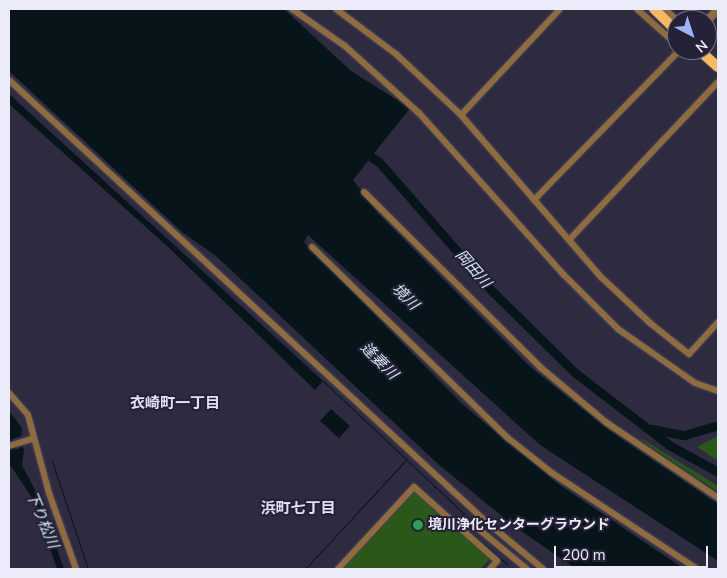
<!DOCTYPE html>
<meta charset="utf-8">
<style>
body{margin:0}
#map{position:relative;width:727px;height:578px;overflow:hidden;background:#2e2b40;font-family:"Nunito Sans","Noto Sans JP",sans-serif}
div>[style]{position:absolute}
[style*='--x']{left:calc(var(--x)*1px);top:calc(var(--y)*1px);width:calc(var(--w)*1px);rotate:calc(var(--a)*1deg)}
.green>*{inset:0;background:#2a5818}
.water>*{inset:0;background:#07151a}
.stream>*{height:1px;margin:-0.5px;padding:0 0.5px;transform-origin:0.5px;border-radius:0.5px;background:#07151a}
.river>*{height:9px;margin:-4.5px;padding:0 4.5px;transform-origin:4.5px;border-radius:4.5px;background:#07151a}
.roads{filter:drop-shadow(0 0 1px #49465a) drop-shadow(0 0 1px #49465a)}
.minor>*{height:6px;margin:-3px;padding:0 3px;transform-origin:3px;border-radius:3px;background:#8f6c3f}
.tertiary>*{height:8px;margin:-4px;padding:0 4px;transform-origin:4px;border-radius:4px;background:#8f6c3f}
.trunk>*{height:10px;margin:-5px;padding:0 5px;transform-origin:5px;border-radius:5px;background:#f6b862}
.dots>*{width:14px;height:14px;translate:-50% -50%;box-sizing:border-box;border:2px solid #252136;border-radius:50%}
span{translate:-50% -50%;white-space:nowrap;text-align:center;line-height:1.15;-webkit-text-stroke:4px #252136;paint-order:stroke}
.poi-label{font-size:14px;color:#ecebf9;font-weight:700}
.left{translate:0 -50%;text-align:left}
.water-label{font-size:15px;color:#d0e7f1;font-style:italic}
.neighbourhood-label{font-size:15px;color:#e2defb;font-weight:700}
.frame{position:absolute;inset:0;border:10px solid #ecebf9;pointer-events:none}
.north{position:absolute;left:667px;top:10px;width:50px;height:50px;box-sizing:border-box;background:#252136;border:1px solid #757284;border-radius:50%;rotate:140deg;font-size:14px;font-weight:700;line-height:20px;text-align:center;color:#ecebf9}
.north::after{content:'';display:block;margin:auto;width:18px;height:22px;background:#9cb4fd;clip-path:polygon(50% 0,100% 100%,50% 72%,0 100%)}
.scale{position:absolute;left:554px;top:546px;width:154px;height:22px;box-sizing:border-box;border:2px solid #ecebf9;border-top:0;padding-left:6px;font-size:15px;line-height:18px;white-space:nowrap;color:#ecebf9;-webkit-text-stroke:4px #252136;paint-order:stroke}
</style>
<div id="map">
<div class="green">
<div style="clip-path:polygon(636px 435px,718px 486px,718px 492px,651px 447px)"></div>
<div style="clip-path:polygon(718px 436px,718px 461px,697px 447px)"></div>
<div style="clip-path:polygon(415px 491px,490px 559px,480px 569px,343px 569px)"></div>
</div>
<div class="water">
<div style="clip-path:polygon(9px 9px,284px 9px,351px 71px,410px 108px,353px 180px,378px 213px,528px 365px,609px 430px,718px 504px,718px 561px,540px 445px,308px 235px,304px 242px,462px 404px,560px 485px,684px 569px,576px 569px,514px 526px,438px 464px,216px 256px,182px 232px,9px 71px)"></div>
<div style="clip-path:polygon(9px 94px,323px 381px,315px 390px,168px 247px,9px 104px)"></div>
<div style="clip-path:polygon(331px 409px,350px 426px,339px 438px,320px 421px)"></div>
<div style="clip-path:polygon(9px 411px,22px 428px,21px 436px,11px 440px,17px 450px,22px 446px,24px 450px,22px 465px,40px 500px,64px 569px,57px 569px,34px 501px,9px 463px)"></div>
</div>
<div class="stream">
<div style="--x:323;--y:381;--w:194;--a:43.3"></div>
<div style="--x:464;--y:514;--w:10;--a:127"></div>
<div style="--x:458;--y:522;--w:65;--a:40.6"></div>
<div style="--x:52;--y:461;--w:114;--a:71.6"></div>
<div style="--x:305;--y:569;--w:149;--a:-47.2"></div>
</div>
<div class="river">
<div style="--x:362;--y:151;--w:20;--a:33"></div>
<div style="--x:379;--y:162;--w:173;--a:48.8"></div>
<div style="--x:493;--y:292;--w:114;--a:44.6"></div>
<div style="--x:574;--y:372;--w:120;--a:37.5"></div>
<div style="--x:669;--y:445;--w:56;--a:28.9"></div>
<div style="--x:652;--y:429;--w:33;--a:11"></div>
<div style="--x:684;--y:435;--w:35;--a:-16"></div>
</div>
<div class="roads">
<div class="minor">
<div style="--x:292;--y:9;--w:65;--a:34.9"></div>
<div style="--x:345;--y:46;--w:100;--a:42.2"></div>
<div style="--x:419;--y:113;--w:217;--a:48.2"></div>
<div style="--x:564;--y:275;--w:76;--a:45"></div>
<div style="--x:618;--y:329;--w:94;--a:35"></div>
<div style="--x:695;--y:383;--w:24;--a:19"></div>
<div style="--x:336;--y:9;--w:75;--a:36.9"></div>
<div style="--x:396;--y:54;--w:89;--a:43.2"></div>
<div style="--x:461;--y:115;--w:213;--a:49.2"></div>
<div style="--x:600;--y:276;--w:69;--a:43.2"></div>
<div style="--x:650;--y:323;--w:50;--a:38.5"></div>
<div style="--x:689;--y:354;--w:43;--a:-47.8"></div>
<div style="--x:637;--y:9;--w:54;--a:42"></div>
<div style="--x:665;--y:9;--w:16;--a:43"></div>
<div style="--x:9;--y:80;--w:646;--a:42.8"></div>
<div style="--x:483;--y:519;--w:78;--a:39.8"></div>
<div style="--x:461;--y:115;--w:145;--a:-47"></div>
<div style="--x:364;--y:192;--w:248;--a:44.8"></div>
<div style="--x:540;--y:367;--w:87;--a:39.9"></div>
<div style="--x:607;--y:423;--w:134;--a:34"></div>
<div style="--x:534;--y:200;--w:209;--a:-45.8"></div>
<div style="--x:569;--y:240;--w:217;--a:-46.7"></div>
<div style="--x:312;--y:247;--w:274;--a:44.3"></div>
<div style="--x:508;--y:438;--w:56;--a:38.5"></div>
<div style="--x:552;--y:473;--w:174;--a:33.5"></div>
<div style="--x:9;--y:393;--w:29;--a:49"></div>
<div style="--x:28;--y:415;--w:81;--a:74.9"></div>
<div style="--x:49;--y:493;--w:81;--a:70.4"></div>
<div style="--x:9;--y:446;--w:24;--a:-17"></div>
<div style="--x:483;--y:519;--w:11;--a:131"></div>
<div style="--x:476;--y:527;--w:66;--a:39.5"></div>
<div style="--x:338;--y:569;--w:112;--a:-47.2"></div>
<div style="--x:414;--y:487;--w:111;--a:41.7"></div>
<div style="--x:497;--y:561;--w:11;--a:131"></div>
</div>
<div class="tertiary">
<div style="--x:707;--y:21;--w:16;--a:-47"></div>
</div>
<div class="trunk">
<div style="--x:654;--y:9;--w:32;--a:44"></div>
<div style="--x:699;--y:50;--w:25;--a:42"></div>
</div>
</div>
<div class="dots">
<div style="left:418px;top:525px;background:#2e9e5b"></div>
</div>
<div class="poi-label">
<span class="left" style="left:428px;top:525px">境川浄化センターグラウンド</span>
</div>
<div class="water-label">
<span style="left:473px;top:269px;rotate:49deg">岡田川</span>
<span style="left:405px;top:297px;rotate:45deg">境川</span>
<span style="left:379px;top:361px;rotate:45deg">逢妻川</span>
<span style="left:42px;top:520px;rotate:67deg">下り松川</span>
</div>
<div class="neighbourhood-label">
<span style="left:175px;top:404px">衣崎町一丁目</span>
<span style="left:298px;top:509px">浜町七丁目</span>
</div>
<div class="frame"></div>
<div class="north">N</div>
<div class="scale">200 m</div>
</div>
